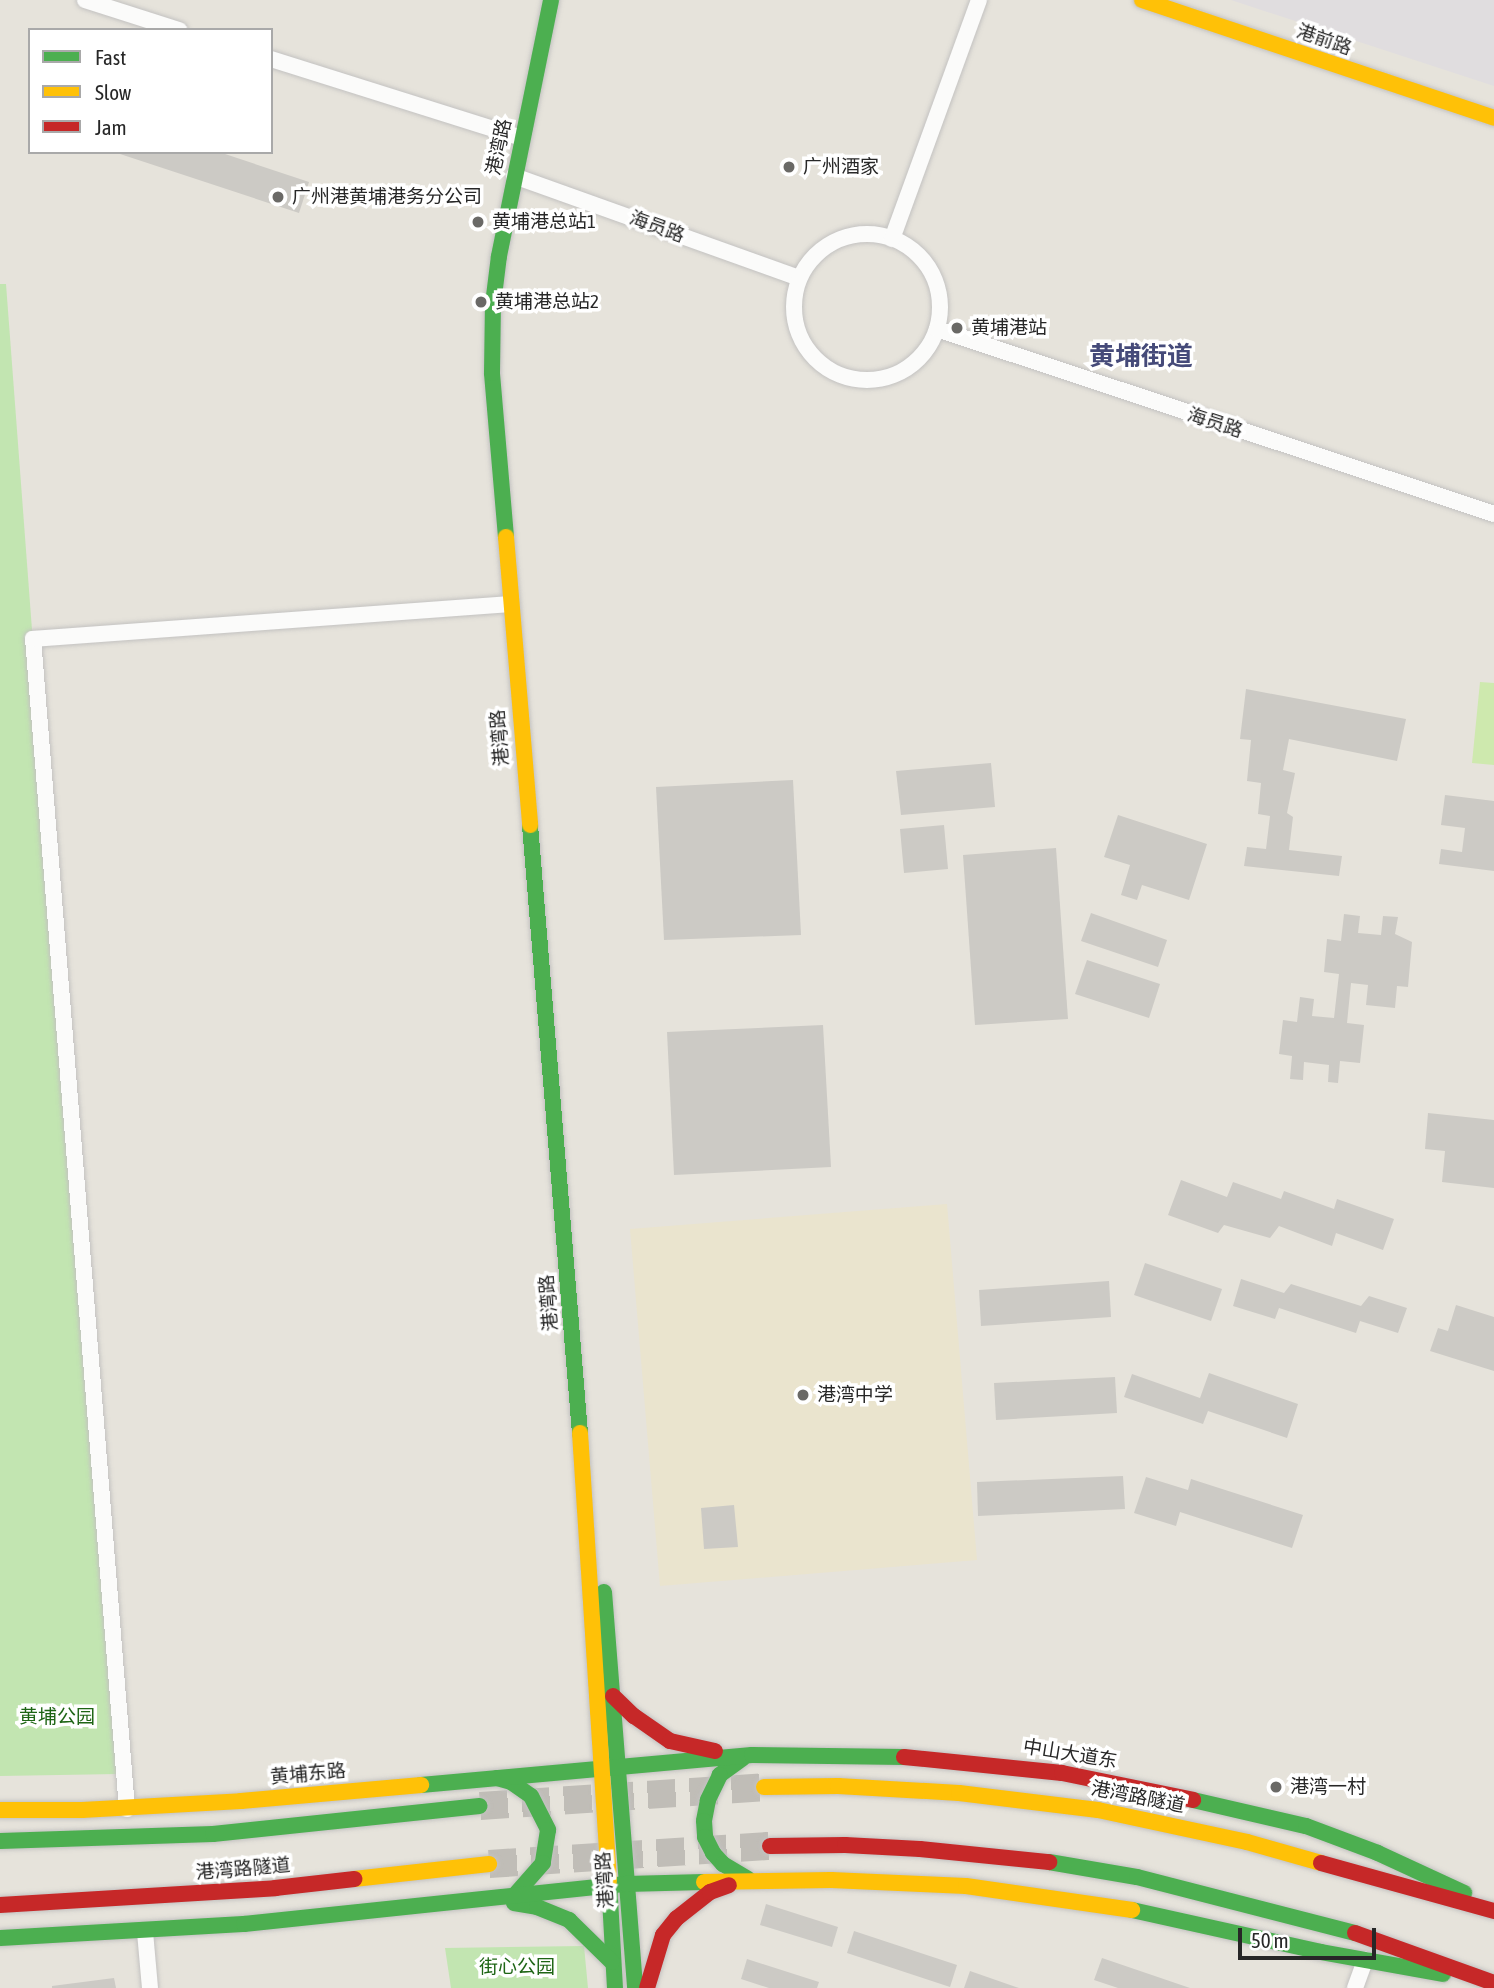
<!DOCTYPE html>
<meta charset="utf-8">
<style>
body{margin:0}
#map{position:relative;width:1494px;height:1988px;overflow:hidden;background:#e6e3db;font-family:"Asap Condensed","Noto Sans SC",sans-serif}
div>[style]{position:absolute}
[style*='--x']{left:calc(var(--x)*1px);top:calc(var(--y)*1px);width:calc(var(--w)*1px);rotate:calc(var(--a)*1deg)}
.industrial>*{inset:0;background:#e0dddf}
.education>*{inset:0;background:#eae4ce}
.green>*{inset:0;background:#c2e5b1}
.pitch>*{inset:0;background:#cee9ae}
.building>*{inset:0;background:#cccac5}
.highway-tunnel>*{height:28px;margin-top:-14px;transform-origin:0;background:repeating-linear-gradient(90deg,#c0bdb7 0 28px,transparent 0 42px)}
.roads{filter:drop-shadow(0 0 2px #c3c2c1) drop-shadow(0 0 2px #c3c2c1)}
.street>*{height:16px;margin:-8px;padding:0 8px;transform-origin:8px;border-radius:8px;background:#fbfbfa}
.street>.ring{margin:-8px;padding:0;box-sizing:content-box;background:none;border:16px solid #fbfbfa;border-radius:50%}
.fast>*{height:16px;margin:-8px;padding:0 8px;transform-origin:8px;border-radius:8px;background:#4caf50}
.slow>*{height:16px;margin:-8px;padding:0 8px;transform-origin:8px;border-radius:8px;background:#ffc107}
.jam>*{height:16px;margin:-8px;padding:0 8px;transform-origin:8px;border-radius:8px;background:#c62828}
.dots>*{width:19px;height:19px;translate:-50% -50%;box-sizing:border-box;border:4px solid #fff;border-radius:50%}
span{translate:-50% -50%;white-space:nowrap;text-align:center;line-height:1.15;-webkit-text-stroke:7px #fff;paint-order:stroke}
.street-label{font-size:19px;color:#272727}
.poi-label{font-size:19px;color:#272727}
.left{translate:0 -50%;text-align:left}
.park-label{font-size:19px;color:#1e6515}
.district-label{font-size:26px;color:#454a79;font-weight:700}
.legend{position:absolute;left:28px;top:28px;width:245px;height:126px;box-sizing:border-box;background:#fff;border:2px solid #a9a9a9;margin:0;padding:9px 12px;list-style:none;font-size:21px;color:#272727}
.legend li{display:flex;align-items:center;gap:14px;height:35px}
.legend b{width:35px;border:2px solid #a9a9a9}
.scale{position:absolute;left:1238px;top:1928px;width:138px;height:32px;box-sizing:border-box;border:4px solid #272727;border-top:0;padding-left:9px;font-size:21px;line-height:24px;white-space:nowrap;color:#272727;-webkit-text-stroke:5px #fff;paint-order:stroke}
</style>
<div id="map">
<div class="industrial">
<div style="clip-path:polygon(1231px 0,1494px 0,1494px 86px)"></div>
</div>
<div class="education">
<div style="clip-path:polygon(947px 1204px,977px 1560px,660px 1586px,630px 1229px)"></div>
</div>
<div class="green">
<div style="clip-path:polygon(0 284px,6px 284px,118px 1774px,0 1776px)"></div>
<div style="clip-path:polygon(584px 1946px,588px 1988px,451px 1988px,445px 1948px)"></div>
</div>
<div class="pitch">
<div style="clip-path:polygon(1480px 682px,1494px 683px,1494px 765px,1472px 763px)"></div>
</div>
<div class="building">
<div style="clip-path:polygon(114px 152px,219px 152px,309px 182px,299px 213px)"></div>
<div style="clip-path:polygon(1246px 689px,1406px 719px,1397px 761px,1289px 739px,1283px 770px,1295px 773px,1287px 813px,1293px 817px,1289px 850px,1342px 856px,1339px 876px,1244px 866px,1247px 847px,1266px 849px,1270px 816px,1258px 814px,1261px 783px,1247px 781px,1251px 740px,1240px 739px)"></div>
<div style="clip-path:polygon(991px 763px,995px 807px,901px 815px,896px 771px)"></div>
<div style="clip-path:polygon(793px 780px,801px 935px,664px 940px,656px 787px)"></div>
<div style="clip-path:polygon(1445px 795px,1494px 801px,1494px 871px,1439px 864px,1441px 849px,1462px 852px,1465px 828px,1441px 825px)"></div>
<div style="clip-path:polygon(1118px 815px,1207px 844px,1189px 900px,1142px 885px,1137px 900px,1121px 895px,1130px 865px,1104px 857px)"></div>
<div style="clip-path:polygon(944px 825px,948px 869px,904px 873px,900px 829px)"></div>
<div style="clip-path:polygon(1056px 848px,1068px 1019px,975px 1025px,963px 855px)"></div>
<div style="clip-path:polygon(1091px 913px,1167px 940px,1158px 967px,1081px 941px)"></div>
<div style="clip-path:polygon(1344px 914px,1360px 916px,1358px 933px,1381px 935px,1383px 916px,1398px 917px,1395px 934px,1412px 942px,1408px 987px,1397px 986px,1395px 1008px,1366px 1005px,1368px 985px,1351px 983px,1347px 1023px,1364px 1025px,1360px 1063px,1340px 1061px,1338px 1083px,1328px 1082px,1329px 1065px,1304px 1062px,1303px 1080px,1290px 1079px,1292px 1056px,1279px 1054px,1283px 1020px,1297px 1022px,1300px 997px,1314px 999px,1312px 1016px,1334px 1018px,1339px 974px,1324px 972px,1327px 939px,1341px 941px)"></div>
<div style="clip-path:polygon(1087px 960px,1160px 984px,1149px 1018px,1075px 994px)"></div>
<div style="clip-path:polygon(823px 1025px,831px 1167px,674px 1175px,667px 1032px)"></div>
<div style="clip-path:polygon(1428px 1113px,1494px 1120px,1494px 1188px,1442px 1182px,1445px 1151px,1425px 1149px)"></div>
<div style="clip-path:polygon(1181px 1180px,1227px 1197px,1233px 1182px,1281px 1199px,1284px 1191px,1334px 1209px,1337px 1199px,1394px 1219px,1383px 1250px,1336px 1233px,1332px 1246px,1279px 1226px,1270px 1238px,1224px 1225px,1218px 1233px,1168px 1215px)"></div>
<div style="clip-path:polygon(1145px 1263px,1222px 1289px,1211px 1321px,1134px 1295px)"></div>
<div style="clip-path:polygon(1241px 1279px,1284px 1293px,1291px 1284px,1361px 1306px,1369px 1296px,1407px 1308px,1398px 1333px,1360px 1321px,1356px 1333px,1279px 1308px,1275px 1319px,1233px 1306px)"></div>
<div style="clip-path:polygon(1109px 1281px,1111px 1317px,981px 1326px,979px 1290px)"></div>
<div style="clip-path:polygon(1456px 1305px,1494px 1317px,1494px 1371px,1430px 1351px,1438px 1328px,1448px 1331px)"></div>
<div style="clip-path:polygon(1209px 1373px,1298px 1404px,1287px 1438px,1208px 1411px,1203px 1424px,1124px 1397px,1132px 1374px,1200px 1398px)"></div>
<div style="clip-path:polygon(1115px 1377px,1117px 1413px,996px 1420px,994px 1383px)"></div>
<div style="clip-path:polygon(1123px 1476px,1125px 1509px,978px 1516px,977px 1482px)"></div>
<div style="clip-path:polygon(1146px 1477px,1188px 1490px,1191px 1479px,1303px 1515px,1292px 1548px,1180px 1512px,1176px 1526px,1134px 1513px)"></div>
<div style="clip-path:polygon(734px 1505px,738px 1547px,704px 1549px,701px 1508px)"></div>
<div style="clip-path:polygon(766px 1904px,838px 1927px,832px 1947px,760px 1925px)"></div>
<div style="clip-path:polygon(854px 1931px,957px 1965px,950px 1987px,847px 1953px)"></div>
<div style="clip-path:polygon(1102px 1958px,1190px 1988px,1118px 1988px,1094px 1980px)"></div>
<div style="clip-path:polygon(747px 1959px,819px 1982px,817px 1988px,769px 1988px,741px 1979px)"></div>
<div style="clip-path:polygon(970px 1971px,1019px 1988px,964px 1988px)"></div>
<div style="clip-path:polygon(114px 1978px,116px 1988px,52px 1988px,52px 1986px)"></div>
</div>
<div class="highway-tunnel">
<div style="--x:480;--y:1806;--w:285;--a:-3.8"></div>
<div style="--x:489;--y:1864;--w:282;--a:-3.7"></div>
</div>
<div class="roads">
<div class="street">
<div style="--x:85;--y:0;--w:99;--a:17.7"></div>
<div style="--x:271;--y:59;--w:263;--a:17.5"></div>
<div style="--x:514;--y:176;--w:303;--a:19.7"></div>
<div class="ring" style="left:794px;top:234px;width:130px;height:130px"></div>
<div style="--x:892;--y:239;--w:254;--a:-70"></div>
<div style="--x:937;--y:329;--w:587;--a:18.37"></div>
<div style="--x:127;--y:1809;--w:1174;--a:-94.59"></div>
<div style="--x:33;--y:639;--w:478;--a:-4.2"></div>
<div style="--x:145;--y:1932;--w:56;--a:84.9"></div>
<div style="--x:1355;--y:1988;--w:30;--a:-70"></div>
</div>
<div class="fast">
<div style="--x:506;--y:537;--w:165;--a:-94.9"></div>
<div style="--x:492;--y:373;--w:69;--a:-89.2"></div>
<div style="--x:493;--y:304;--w:48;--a:-82.9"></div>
<div style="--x:499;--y:256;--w:261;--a:-78.5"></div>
<div style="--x:530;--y:825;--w:610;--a:85.3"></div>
<div style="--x:604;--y:1592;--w:397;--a:85.5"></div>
<div style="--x:743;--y:1758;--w:29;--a:144"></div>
<div style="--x:720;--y:1775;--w:28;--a:116"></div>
<div style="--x:708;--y:1800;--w:21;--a:101"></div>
<div style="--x:704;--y:1821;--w:16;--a:86"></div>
<div style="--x:705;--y:1837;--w:18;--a:63"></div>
<div style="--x:713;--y:1853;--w:15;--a:48"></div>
<div style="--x:723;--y:1864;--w:29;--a:31"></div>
<div style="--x:497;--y:1778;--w:15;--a:16"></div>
<div style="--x:511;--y:1782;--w:24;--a:35"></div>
<div style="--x:531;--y:1796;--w:38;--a:63"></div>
<div style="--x:548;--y:1830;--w:33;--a:99"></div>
<div style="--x:543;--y:1863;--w:44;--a:131.3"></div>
<div style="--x:421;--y:1785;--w:332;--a:-5.2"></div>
<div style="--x:752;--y:1755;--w:152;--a:0.8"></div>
<div style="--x:1193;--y:1800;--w:116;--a:13"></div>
<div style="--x:1306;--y:1826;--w:77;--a:20.6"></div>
<div style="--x:1378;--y:1853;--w:95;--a:24.9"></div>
<div style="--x:0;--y:1841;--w:213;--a:-1.9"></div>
<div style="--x:213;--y:1834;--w:268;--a:-6"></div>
<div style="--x:1049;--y:1862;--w:89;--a:9.7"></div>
<div style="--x:1137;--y:1877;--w:225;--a:14.4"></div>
<div style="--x:609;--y:1881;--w:107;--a:86.8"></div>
<div style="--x:514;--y:1903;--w:23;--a:10"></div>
<div style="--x:537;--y:1907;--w:35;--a:22"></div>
<div style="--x:569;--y:1920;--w:60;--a:44.3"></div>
<div style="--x:1132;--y:1910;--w:194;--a:12.5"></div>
<div style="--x:1321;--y:1952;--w:124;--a:10.2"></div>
<div style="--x:0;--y:1938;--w:244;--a:-3.3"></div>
<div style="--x:244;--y:1924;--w:384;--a:-6"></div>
<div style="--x:626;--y:1884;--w:78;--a:-1.5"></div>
</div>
<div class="slow">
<div style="--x:1142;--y:0;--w:371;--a:18.5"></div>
<div style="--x:506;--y:537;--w:289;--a:85.2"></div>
<div style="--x:580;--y:1433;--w:449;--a:86.3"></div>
<div style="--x:764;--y:1787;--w:74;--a:-0.8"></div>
<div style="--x:838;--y:1786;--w:121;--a:3.3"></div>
<div style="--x:959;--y:1793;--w:140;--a:7"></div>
<div style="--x:1098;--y:1810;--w:152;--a:12.1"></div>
<div style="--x:1247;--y:1842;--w:77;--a:15.8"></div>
<div style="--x:0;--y:1810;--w:82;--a:0"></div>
<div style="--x:82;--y:1810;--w:159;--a:-3.2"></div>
<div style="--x:241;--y:1801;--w:181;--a:-5.1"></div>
<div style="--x:354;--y:1879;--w:136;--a:-6.3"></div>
<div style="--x:704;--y:1882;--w:127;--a:-0.9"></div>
<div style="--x:831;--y:1880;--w:135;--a:2.5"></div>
<div style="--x:966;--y:1886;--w:168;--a:8.2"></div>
</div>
<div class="jam">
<div style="--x:613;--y:1696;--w:29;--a:44"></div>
<div style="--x:634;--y:1716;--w:44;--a:34.8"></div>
<div style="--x:670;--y:1741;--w:46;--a:12.5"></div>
<div style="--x:904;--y:1757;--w:159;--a:5.8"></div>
<div style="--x:1062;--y:1773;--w:134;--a:11.6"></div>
<div style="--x:770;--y:1846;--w:75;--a:-0.8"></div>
<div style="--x:845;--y:1845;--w:75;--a:3.1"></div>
<div style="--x:920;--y:1849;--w:130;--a:5.8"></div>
<div style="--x:1321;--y:1863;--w:180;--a:15.5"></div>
<div style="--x:0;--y:1905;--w:276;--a:-3.5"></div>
<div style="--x:275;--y:1888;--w:80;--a:-6.5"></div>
<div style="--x:1355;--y:1933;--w:148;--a:19.8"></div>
<div style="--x:647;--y:1988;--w:55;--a:-73.2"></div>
<div style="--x:663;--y:1935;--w:22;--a:-51"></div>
<div style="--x:677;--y:1918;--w:42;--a:-38.2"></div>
<div style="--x:710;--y:1892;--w:20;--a:-20"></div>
</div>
</div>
<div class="dots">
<div style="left:789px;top:167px;background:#6a6966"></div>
<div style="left:278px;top:197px;background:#6a6966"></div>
<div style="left:478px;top:222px;background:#6a6966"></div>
<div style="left:481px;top:302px;background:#6a6966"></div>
<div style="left:957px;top:328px;background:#6a6966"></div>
<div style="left:803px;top:1395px;background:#6a6966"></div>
<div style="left:1276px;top:1787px;background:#6a6966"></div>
</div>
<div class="street-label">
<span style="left:1324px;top:40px;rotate:19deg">港前路</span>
<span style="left:499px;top:147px;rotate:-78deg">港湾路</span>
<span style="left:657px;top:227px;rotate:20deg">海员路</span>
<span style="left:1215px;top:423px;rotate:18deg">海员路</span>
<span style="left:500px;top:738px;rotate:-95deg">港湾路</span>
<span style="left:549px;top:1303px;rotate:-95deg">港湾路</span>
<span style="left:1070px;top:1754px;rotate:9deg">中山大道东</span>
<span style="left:308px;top:1774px;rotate:-5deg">黄埔东路</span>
<span style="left:1138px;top:1797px;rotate:11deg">港湾路隧道</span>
<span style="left:243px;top:1869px;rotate:-5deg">港湾路隧道</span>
<span style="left:605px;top:1880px;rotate:-94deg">港湾路</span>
</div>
<div class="poi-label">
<span class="left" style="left:803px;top:167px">广州酒家</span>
<span class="left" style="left:292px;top:197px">广州港黄埔港务分公司</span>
<span class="left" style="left:492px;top:222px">黄埔港总站1</span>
<span class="left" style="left:495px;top:302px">黄埔港总站2</span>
<span class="left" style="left:971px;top:328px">黄埔港站</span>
<span class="left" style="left:817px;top:1395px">港湾中学</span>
<span class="left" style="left:1290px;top:1787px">港湾一村</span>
</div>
<div class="park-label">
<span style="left:57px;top:1717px">黄埔公园</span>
<span style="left:517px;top:1967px">街心公园</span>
</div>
<div class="district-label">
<span style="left:1141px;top:357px">黄埔街道</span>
</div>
<ul class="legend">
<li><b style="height:9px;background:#4caf50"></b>Fast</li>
<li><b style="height:9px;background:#ffc107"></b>Slow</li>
<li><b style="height:9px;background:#c62828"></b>Jam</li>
</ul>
<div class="scale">50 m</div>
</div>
